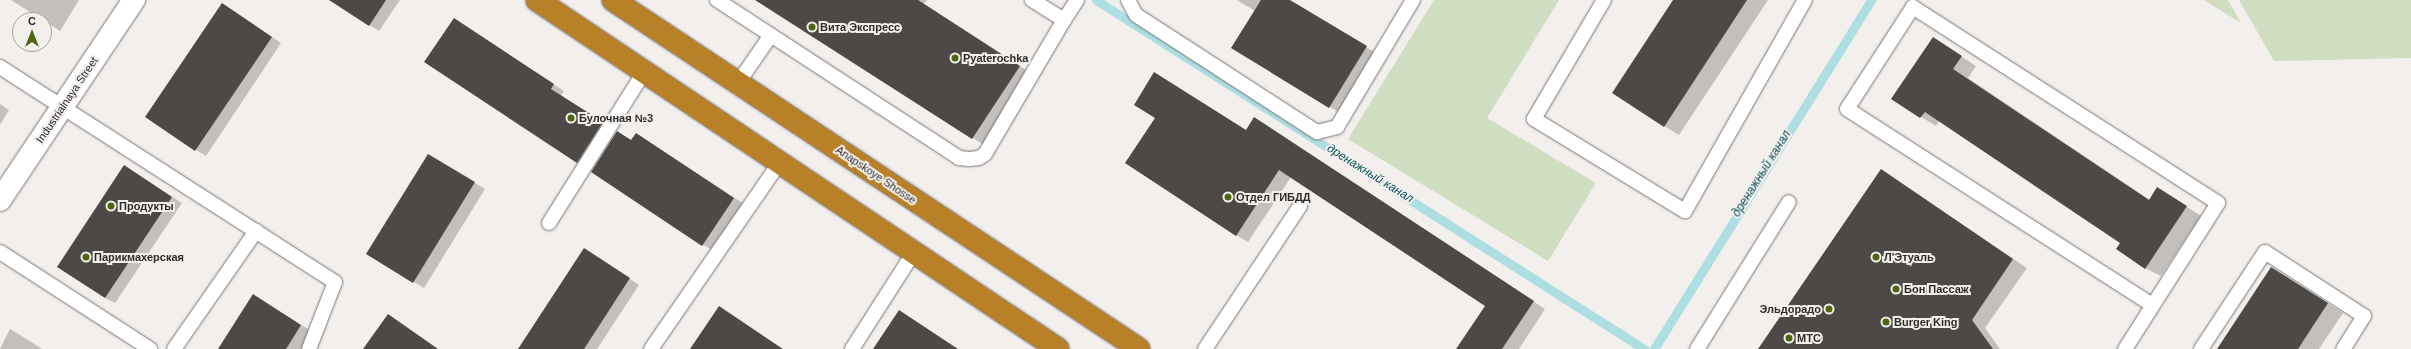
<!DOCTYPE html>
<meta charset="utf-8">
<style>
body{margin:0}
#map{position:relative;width:2411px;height:349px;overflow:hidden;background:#f3efed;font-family:Arial,sans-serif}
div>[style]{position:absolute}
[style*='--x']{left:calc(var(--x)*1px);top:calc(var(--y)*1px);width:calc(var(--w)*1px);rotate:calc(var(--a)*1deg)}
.green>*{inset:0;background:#cfddc0}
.shadow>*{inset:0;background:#0003}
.stream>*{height:9px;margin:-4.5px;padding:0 4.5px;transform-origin:4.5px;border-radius:4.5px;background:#addfe2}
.building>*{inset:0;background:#4c4947}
.roads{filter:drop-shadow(0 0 1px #797574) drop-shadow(0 0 1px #797574)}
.lane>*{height:14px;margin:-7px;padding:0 7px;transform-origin:7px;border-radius:7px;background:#fff}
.street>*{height:22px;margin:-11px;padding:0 11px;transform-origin:11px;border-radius:11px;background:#fff}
.highway>*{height:22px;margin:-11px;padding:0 11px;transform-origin:11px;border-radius:11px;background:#b88027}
.dots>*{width:11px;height:11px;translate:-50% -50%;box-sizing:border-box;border:2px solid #f3efed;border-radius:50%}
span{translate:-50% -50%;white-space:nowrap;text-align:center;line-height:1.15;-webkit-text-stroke:4px #f3efed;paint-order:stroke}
.poi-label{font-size:11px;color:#2d2c2b;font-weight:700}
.left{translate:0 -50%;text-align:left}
.right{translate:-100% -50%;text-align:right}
.street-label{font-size:11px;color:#2d2c2b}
.water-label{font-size:12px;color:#075156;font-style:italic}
.north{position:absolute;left:12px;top:12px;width:40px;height:40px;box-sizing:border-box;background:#f3efed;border:1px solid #a4a19f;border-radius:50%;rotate:0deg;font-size:11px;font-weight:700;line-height:16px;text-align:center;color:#2d2c2b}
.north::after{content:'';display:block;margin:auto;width:14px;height:18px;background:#4e6512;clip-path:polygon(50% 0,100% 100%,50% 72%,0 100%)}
</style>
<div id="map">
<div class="green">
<div style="clip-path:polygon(1434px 0,1559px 0,1487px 118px,1596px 183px,1548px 261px,1348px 139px)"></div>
<div style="clip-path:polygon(2204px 0,2228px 0,2241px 23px)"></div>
<div style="clip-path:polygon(2239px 0,2411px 0,2411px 58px,2274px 61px)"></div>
</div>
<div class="shadow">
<div style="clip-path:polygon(11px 0,79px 0,60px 31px)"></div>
<div style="clip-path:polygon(330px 0,400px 0,379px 31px)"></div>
<div style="clip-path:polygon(757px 0,927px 0,924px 4px,1034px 75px,987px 147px)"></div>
<div style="clip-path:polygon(1237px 0,1288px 0,1381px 56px,1345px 116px,1233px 48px,1255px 11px)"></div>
<div style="clip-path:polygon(1674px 0,1768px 0,1679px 135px,1664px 126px)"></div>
<div style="clip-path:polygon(232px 10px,281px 43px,206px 156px,196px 150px)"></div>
<div style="clip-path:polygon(464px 26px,564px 91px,561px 96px,613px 129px,588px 168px,577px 162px)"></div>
<div style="clip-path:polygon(1933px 38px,1976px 66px,1968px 78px,2150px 200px,2158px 188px,2201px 216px,2161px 276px,2145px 268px,2122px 242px,1940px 120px,1936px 126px,1892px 99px)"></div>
<div style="clip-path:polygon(0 104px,9px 110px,0 125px)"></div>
<div style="clip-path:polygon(1266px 126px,1545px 309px,1519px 349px,1457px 349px,1486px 305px,1291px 177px,1248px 242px,1236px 235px,1246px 131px)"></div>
<div style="clip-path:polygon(646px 140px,744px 204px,713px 250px,703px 245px)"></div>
<div style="clip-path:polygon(428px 155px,485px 189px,424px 288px,367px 254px)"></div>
<div style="clip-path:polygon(1882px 170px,2027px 268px,1985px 328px,2000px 349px,1759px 349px)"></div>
<div style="clip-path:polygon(134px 172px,182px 203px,115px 303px,105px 298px)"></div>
<div style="clip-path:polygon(594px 255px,639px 285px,597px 349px,519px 349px)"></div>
<div style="clip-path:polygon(2271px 268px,2343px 313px,2319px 349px,2219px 349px)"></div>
<div style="clip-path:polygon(265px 303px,313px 332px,302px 349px,220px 349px)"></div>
<div style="clip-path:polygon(10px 329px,20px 335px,42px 349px,0 349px)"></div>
</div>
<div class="stream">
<div style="--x:1096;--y:0;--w:650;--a:32.49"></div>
<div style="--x:1654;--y:349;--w:411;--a:-58.1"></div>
</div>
<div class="building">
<div style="clip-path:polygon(329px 0,386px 0,369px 26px)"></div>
<div style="clip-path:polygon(755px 0,918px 0,1020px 66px,972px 139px)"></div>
<div style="clip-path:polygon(1261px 0,1290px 0,1367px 46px,1329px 108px,1231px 48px)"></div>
<div style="clip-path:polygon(1673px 0,1747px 0,1664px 127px,1612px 93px)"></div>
<div style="clip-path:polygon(222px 3px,272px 37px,195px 151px,145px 117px)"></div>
<div style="clip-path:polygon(454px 18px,554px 84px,551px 89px,603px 122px,577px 163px,424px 62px)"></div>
<div style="clip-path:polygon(1933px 37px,1962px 56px,1953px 69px,2149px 200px,2157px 187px,2187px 206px,2145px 269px,2116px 249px,2120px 243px,1925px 112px,1920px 118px,1891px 99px)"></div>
<div style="clip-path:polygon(1154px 72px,1246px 130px,1254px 117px,1534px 301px,1502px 349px,1456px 349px,1485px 306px,1279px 170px,1236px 236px,1125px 163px,1155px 118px,1134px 105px)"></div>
<div style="clip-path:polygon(617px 131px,631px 140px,636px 133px,734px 198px,702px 246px,591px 172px)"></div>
<div style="clip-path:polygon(428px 154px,475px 182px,413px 283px,366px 254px)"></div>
<div style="clip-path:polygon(124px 165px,172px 197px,105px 298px,57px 267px)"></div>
<div style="clip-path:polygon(1881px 169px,2013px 259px,1972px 320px,1993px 349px,1758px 349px)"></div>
<div style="clip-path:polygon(584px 248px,630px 278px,584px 349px,518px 349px)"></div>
<div style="clip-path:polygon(2271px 267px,2328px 303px,2298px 349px,2217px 349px)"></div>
<div style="clip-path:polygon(253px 294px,301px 325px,286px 349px,218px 349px)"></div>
<div style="clip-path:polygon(719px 306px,783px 349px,690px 349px)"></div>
<div style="clip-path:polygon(899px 310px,958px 349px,873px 349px)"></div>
<div style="clip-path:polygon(388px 314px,438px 349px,363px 349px)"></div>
</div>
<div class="roads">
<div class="lane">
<div style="--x:717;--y:0;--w:289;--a:33.1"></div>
<div style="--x:959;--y:158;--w:10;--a:6"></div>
<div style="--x:969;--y:159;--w:10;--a:-6"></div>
<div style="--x:979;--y:158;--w:7;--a:-34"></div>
<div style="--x:985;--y:154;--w:156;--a:-59.5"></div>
<div style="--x:1064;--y:20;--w:38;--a:-148"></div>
<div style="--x:1128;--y:0;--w:17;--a:62"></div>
<div style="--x:1136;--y:15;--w:216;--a:32.9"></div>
<div style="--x:1317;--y:132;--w:21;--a:-14"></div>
<div style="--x:1337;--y:127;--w:148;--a:-59.1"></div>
<div style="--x:1604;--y:0;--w:138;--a:120.5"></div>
<div style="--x:1534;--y:119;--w:177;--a:31.4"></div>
<div style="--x:1685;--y:211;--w:243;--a:-60.4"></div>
<div style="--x:1064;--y:20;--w:24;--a:-57"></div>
<div style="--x:0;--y:67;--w:398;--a:32.7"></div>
<div style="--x:335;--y:282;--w:72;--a:111.2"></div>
<div style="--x:738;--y:83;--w:58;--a:-55.5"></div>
<div style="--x:549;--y:223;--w:178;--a:-57.8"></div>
<div style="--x:0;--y:252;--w:179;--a:32.9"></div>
<div style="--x:174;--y:349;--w:144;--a:-55.2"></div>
<div style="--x:651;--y:349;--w:227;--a:-55.4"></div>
<div style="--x:852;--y:349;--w:115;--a:-57.4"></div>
<div style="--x:1205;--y:349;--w:172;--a:-56.4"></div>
<div style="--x:1697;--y:349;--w:173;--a:-58"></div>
<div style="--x:2125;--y:349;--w:173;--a:-57.5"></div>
<div style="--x:2218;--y:203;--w:363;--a:-147.3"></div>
<div style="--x:1913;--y:7;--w:121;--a:122.9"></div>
<div style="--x:1847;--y:109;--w:363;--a:32.7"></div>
<div style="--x:2201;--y:349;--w:116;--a:-56.6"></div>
<div style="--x:2265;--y:252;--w:118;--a:32.9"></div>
<div style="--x:2364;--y:316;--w:39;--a:122"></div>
</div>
<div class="street">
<div style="--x:0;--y:200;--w:241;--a:-56.2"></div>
</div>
<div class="highway">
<div style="--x:537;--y:0;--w:627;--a:33.82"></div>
<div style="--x:613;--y:0;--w:631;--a:33.56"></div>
</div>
</div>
<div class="dots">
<div style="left:812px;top:27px;background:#4e6512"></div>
<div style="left:955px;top:58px;background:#4e6512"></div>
<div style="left:571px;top:118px;background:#4e6512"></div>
<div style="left:1228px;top:197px;background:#4e6512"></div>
<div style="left:111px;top:206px;background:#4e6512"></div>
<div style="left:86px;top:257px;background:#4e6512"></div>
<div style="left:1876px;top:257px;background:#4e6512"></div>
<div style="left:1896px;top:289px;background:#4e6512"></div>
<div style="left:1829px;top:309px;background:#4e6512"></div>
<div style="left:1886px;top:322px;background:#4e6512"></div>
<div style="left:1789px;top:338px;background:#4e6512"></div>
</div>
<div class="poi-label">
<span class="left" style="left:820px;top:27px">Вита Экспресс</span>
<span class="left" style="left:963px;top:58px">Pyaterochka</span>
<span class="left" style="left:579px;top:118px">Булочная №3</span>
<span class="left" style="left:1236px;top:197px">Отдел ГИБДД</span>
<span class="left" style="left:119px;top:206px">Продукты</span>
<span class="left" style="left:94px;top:257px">Парикмахерская</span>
<span class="left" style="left:1884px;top:257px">Л'Этуаль</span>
<span class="left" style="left:1904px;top:289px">Бон Пассаж</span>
<span class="right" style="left:1821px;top:309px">Эльдорадо</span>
<span class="left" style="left:1894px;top:322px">Burger King</span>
<span class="left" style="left:1797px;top:338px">МТС</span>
</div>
<div class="street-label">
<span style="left:67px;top:100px;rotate:-56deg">Industrialnaya Street</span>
<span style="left:876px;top:175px;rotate:34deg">Anapskoye Shosse</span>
</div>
<div class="water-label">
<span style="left:1370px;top:174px;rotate:32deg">дренажный канал</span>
<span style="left:1762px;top:174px;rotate:-58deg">дренажный канал</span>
</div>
<div class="north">С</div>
</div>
